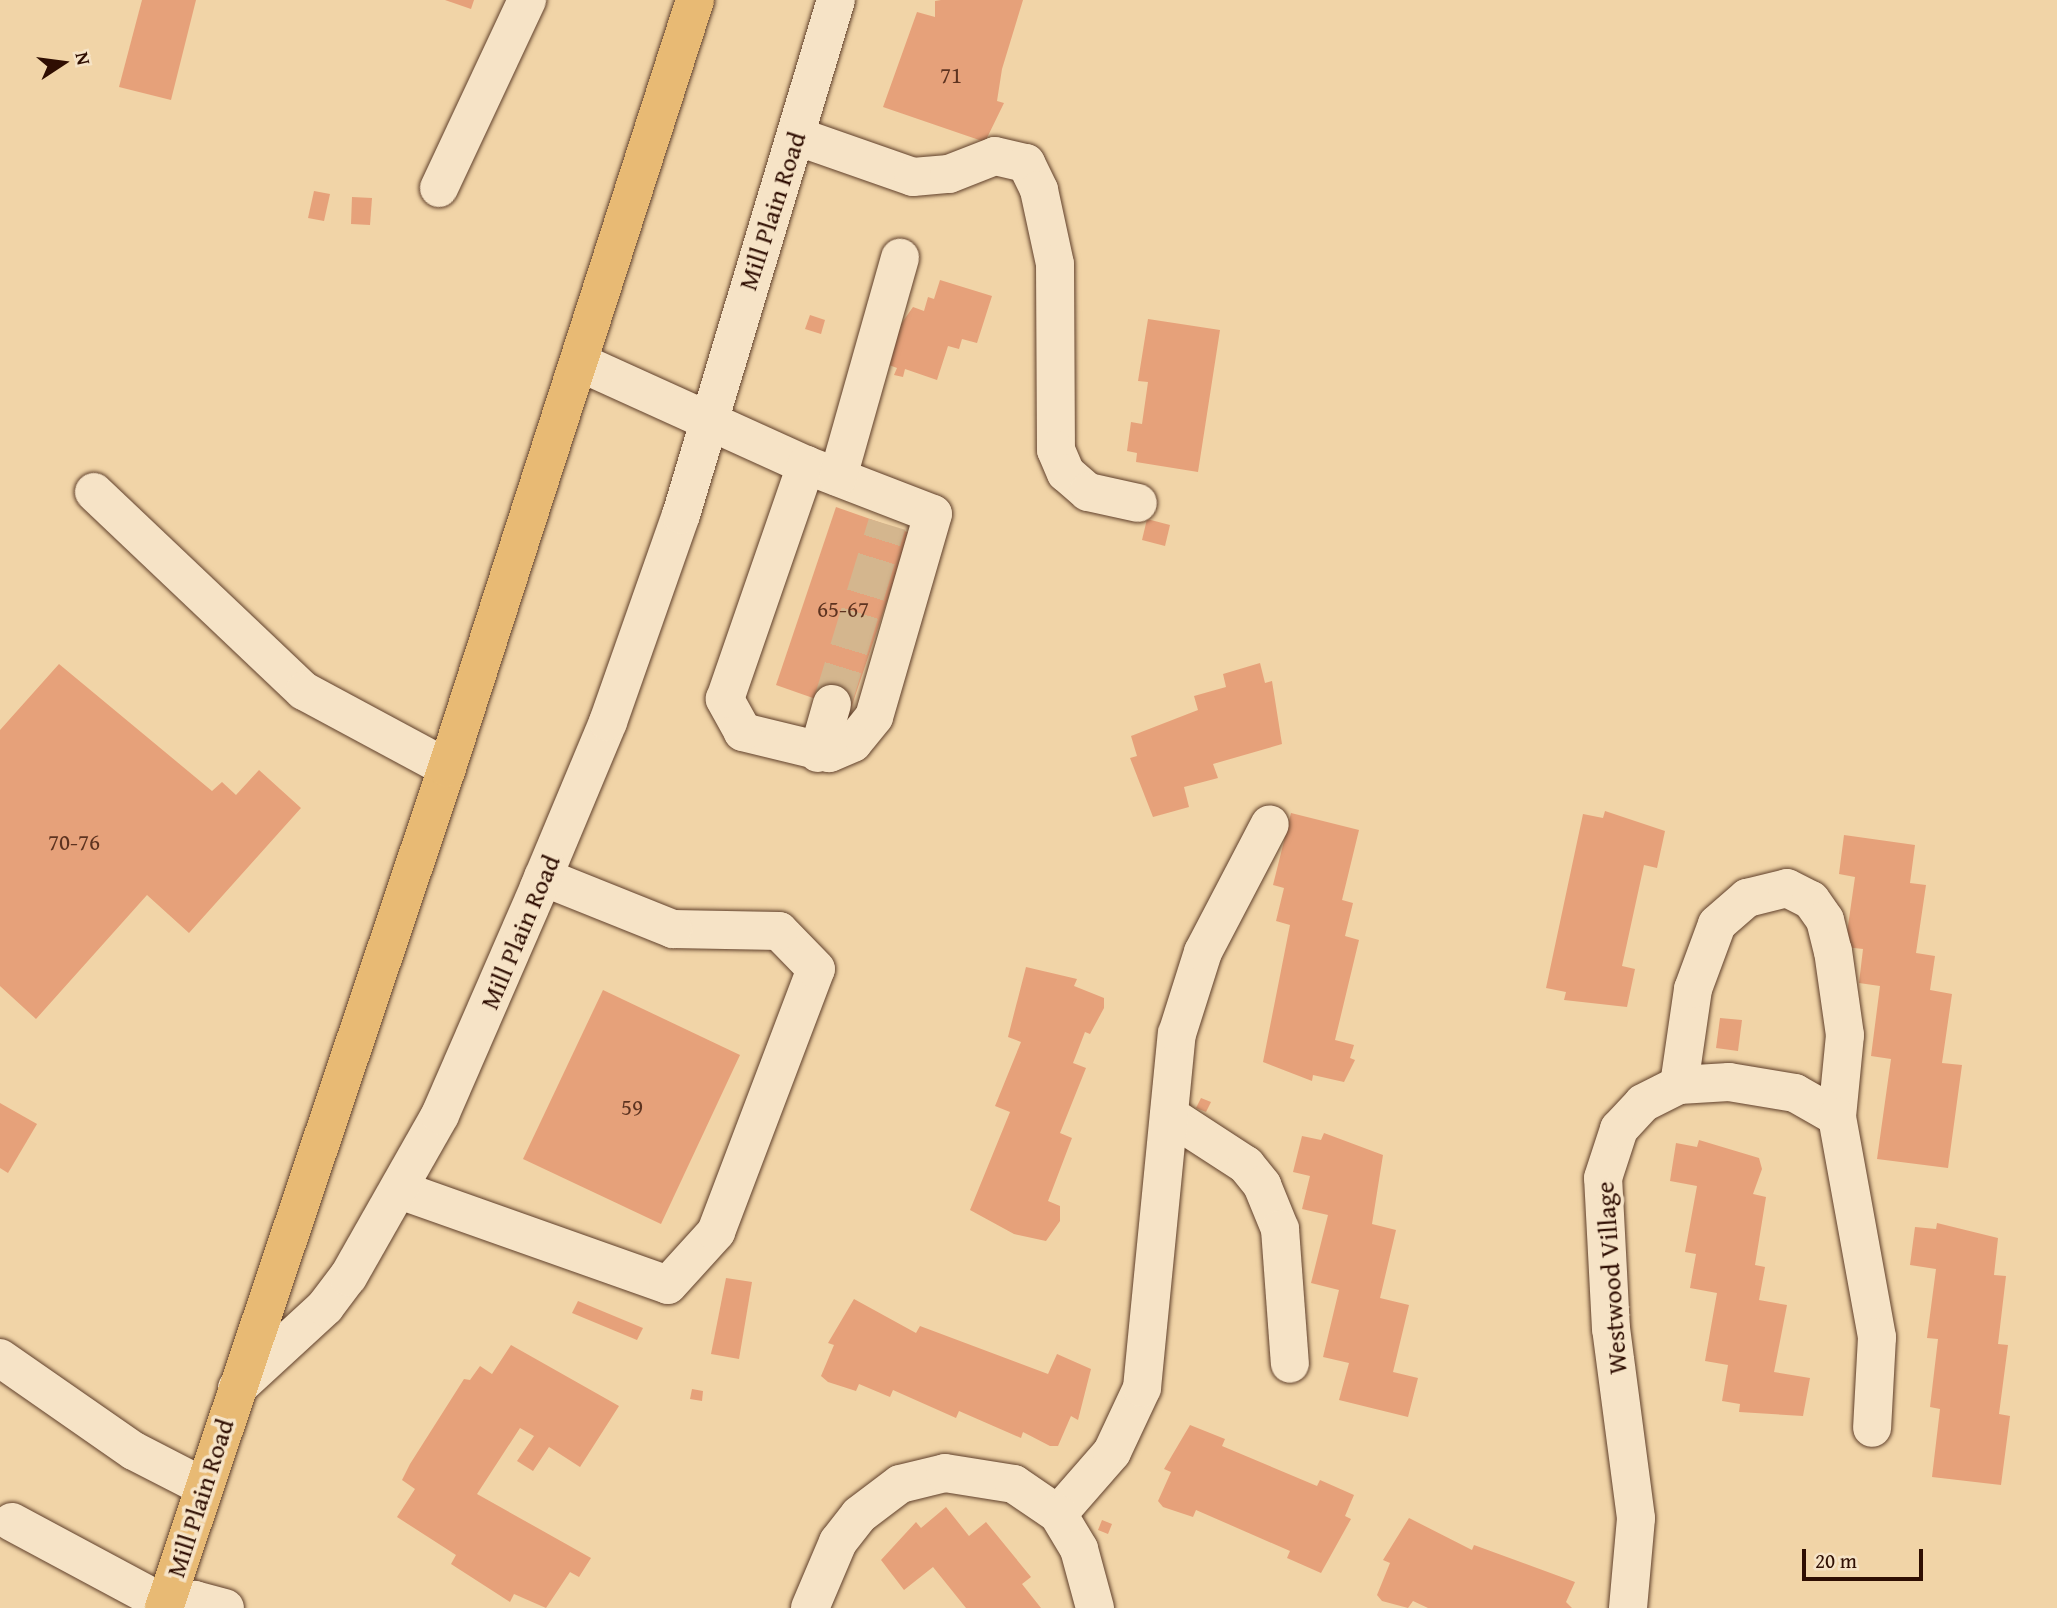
<!DOCTYPE html>
<style>
body{margin:0}
#map{position:relative;width:2057px;height:1608px;overflow:hidden;background:#f1d4a7;font-family:"Gentium Book Plus",serif}
div>[style]{position:absolute}
[style*='--x']{left:calc(var(--x)*1px);top:calc(var(--y)*1px);width:calc(var(--w)*1px);rotate:calc(var(--a)*1deg)}
.building>*{inset:0;background:#e6a17a}
.minor-tunnel>*{height:38px;margin-top:-19px;transform-origin:0;background:repeating-linear-gradient(90deg,#d4b68e 0 38px,transparent 0 57px)}
.roads{filter:drop-shadow(0 0 2px #60402b) drop-shadow(0 0 2px #60402b)}
.minor>*{height:38px;margin:-19px;padding:0 19px;transform-origin:19px;border-radius:19px;background:#f6e3c6}
.major>*{height:38px;margin:-19px;padding:0 19px;transform-origin:19px;border-radius:19px;background:#e8ba74}
span{translate:-50% -50%;white-space:nowrap;text-align:center;line-height:1.15;-webkit-text-stroke:7px #f6e3c6;paint-order:stroke}
.number-label{font-size:23px;color:#5d3320}
.number-label span{-webkit-text-stroke-width:0}
.street-label{font-size:26px;color:#2f0e02}
.north{position:absolute;left:28px;top:28px;width:70px;height:70px;-webkit-text-stroke:5px #f6e3c6;paint-order:stroke;rotate:77deg;font-size:19px;font-weight:700;line-height:28px;text-align:center;color:#2f0e02}
.north::after{content:'';display:block;margin:auto;width:24px;height:32px;background:#2f0e02;clip-path:polygon(50% 0,100% 100%,50% 72%,0 100%)}
.scale{position:absolute;left:1802px;top:1549px;width:121px;height:32px;box-sizing:border-box;border:4px solid #2f0e02;border-top:0;padding-left:9px;font-size:21px;line-height:24px;white-space:nowrap;color:#2f0e02;-webkit-text-stroke:5px #f6e3c6;paint-order:stroke}
</style>
<div id="map">
<div class="building">
<div style="clip-path:polygon(142px 0,196px 0,171px 100px,119px 87px)"></div>
<div style="clip-path:polygon(445px 0,474px 0,471px 9px)"></div>
<div style="clip-path:polygon(941px 0,1023px 0,1002px 69px,997px 101px,1004px 103px,985px 142px,883px 107px,917px 12px,935px 17px,935px 1px)"></div>
<div style="clip-path:polygon(314px 191px,330px 194px,324px 221px,308px 218px)"></div>
<div style="clip-path:polygon(352px 197px,372px 198px,370px 225px,351px 224px)"></div>
<div style="clip-path:polygon(940px 280px,992px 296px,977px 343px,962px 339px,959px 349px,948px 346px,937px 380px,905px 369px,903px 377px,894px 375px,897px 368px,889px 365px,894px 334px,913px 307px,924px 311px,928px 297px,934px 299px)"></div>
<div style="clip-path:polygon(810px 315px,825px 320px,821px 334px,805px 329px)"></div>
<div style="clip-path:polygon(1148px 319px,1220px 330px,1198px 472px,1136px 462px,1137px 453px,1127px 451px,1131px 422px,1142px 424px,1148px 382px,1138px 381px)"></div>
<div style="clip-path:polygon(836px 507px,910px 533px,850px 711px,776px 685px)"></div>
<div style="clip-path:polygon(1147px 519px,1170px 525px,1165px 546px,1142px 540px)"></div>
<div style="clip-path:polygon(1260px 663px,1265px 683px,1272px 681px,1282px 744px,1213px 764px,1218px 778px,1184px 787px,1189px 807px,1153px 817px,1130px 758px,1137px 756px,1131px 736px,1198px 710px,1194px 696px,1226px 687px,1223px 674px)"></div>
<div style="clip-path:polygon(59px 664px,212px 791px,222px 782px,236px 795px,259px 770px,301px 808px,189px 933px,147px 895px,36px 1019px,0 986px,0 730px)"></div>
<div style="clip-path:polygon(1605px 811px,1665px 831px,1657px 868px,1644px 865px,1622px 966px,1635px 969px,1627px 1007px,1564px 1000px,1566px 992px,1546px 988px,1583px 814px,1603px 818px)"></div>
<div style="clip-path:polygon(1291px 813px,1359px 830px,1342px 900px,1353px 903px,1345px 936px,1359px 940px,1335px 1040px,1354px 1045px,1350px 1058px,1355px 1060px,1344px 1082px,1313px 1075px,1312px 1081px,1263px 1062px,1290px 925px,1276px 921px,1284px 888px,1273px 885px)"></div>
<div style="clip-path:polygon(1844px 835px,1915px 845px,1910px 883px,1926px 885px,1916px 953px,1935px 956px,1930px 990px,1952px 994px,1942px 1063px,1962px 1065px,1948px 1168px,1877px 1159px,1891px 1059px,1871px 1056px,1880px 986px,1859px 983px,1863px 949px,1845px 947px,1855px 877px,1839px 874px)"></div>
<div style="clip-path:polygon(1026px 967px,1077px 979px,1074px 986px,1104px 998px,1104px 1008px,1090px 1034px,1085px 1032px,1073px 1063px,1086px 1068px,1060px 1133px,1072px 1138px,1048px 1201px,1060px 1206px,1060px 1221px,1046px 1241px,1014px 1234px,970px 1210px,1010px 1112px,995px 1106px,1021px 1042px,1008px 1037px)"></div>
<div style="clip-path:polygon(603px 990px,740px 1055px,661px 1224px,523px 1159px)"></div>
<div style="clip-path:polygon(1720px 1018px,1742px 1020px,1738px 1051px,1716px 1048px)"></div>
<div style="clip-path:polygon(1201px 1098px,1211px 1102px,1206px 1112px,1196px 1108px)"></div>
<div style="clip-path:polygon(0 1103px,37px 1124px,8px 1173px,0 1168px)"></div>
<div style="clip-path:polygon(1324px 1133px,1383px 1155px,1372px 1224px,1396px 1230px,1380px 1298px,1409px 1305px,1393px 1372px,1418px 1378px,1408px 1417px,1339px 1400px,1349px 1363px,1323px 1357px,1339px 1290px,1311px 1283px,1328px 1215px,1302px 1209px,1310px 1176px,1293px 1172px,1302px 1136px,1321px 1140px)"></div>
<div style="clip-path:polygon(1699px 1140px,1759px 1158px,1762px 1169px,1753px 1194px,1766px 1197px,1755px 1265px,1765px 1267px,1759px 1300px,1787px 1305px,1774px 1372px,1810px 1378px,1803px 1416px,1739px 1412px,1740px 1404px,1722px 1401px,1728px 1365px,1705px 1361px,1717px 1293px,1690px 1288px,1696px 1254px,1685px 1252px,1697px 1186px,1670px 1181px,1676px 1143px,1697px 1147px)"></div>
<div style="clip-path:polygon(1937px 1223px,1998px 1238px,1994px 1275px,2006px 1276px,1998px 1344px,2008px 1345px,1999px 1414px,2010px 1416px,2001px 1485px,1932px 1477px,1940px 1409px,1930px 1407px,1938px 1339px,1927px 1338px,1936px 1269px,1910px 1265px,1915px 1227px,1936px 1229px)"></div>
<div style="clip-path:polygon(726px 1278px,752px 1282px,739px 1359px,711px 1354px)"></div>
<div style="clip-path:polygon(854px 1299px,916px 1333px,920px 1326px,1048px 1374px,1057px 1354px,1091px 1369px,1078px 1420px,1071px 1416px,1058px 1446px,1050px 1446px,1023px 1432px,1021px 1438px,959px 1411px,956px 1418px,893px 1390px,890px 1397px,859px 1384px,856px 1391px,828px 1382px,821px 1376px,834px 1345px,828px 1343px)"></div>
<div style="clip-path:polygon(578px 1301px,643px 1328px,637px 1340px,572px 1313px)"></div>
<div style="clip-path:polygon(511px 1345px,619px 1406px,580px 1467px,549px 1447px,533px 1471px,517px 1461px,534px 1436px,520px 1428px,477px 1494px,591px 1558px,579px 1577px,570px 1572px,546px 1608px,514px 1594px,510px 1602px,451px 1564px,456px 1555px,397px 1517px,415px 1489px,402px 1480px,410px 1464px,464px 1379px,470px 1380px,480px 1366px,492px 1374px)"></div>
<div style="clip-path:polygon(692px 1389px,703px 1391px,702px 1401px,690px 1399px)"></div>
<div style="clip-path:polygon(1190px 1425px,1225px 1439px,1222px 1446px,1317px 1486px,1320px 1480px,1354px 1495px,1345px 1516px,1351px 1519px,1321px 1573px,1287px 1558px,1290px 1551px,1196px 1510px,1193px 1517px,1163px 1507px,1158px 1501px,1171px 1472px,1164px 1469px)"></div>
<div style="clip-path:polygon(946px 1507px,969px 1536px,986px 1522px,1031px 1577px,1022px 1584px,1041px 1608px,966px 1608px,933px 1567px,904px 1590px,881px 1560px,916px 1522px,921px 1528px)"></div>
<div style="clip-path:polygon(1409px 1518px,1472px 1550px,1474px 1545px,1575px 1582px,1566px 1602px,1572px 1608px,1428px 1608px,1413px 1601px,1408px 1608px,1382px 1601px,1377px 1595px,1390px 1563px,1383px 1560px)"></div>
<div style="clip-path:polygon(1102px 1520px,1112px 1524px,1108px 1534px,1098px 1530px)"></div>
</div>
<div class="minor-tunnel">
<div style="--x:832;--y:704;--w:188;--a:-73"></div>
</div>
<div class="roads">
<div class="minor">
<div style="--x:796;--y:136;--w:124;--a:19.3"></div>
<div style="--x:913;--y:177;--w:36;--a:-5"></div>
<div style="--x:949;--y:174;--w:49;--a:-21.4"></div>
<div style="--x:995;--y:156;--w:32;--a:13"></div>
<div style="--x:1026;--y:163;--w:30;--a:64"></div>
<div style="--x:1039;--y:190;--w:76;--a:77.8"></div>
<div style="--x:1055;--y:264;--w:186;--a:89.7"></div>
<div style="--x:1056;--y:450;--w:25;--a:67"></div>
<div style="--x:1066;--y:473;--w:29;--a:41"></div>
<div style="--x:1088;--y:492;--w:51;--a:12.4"></div>
<div style="--x:439;--y:188;--w:208;--a:-64.9"></div>
<div style="--x:581;--y:363;--w:247;--a:24.4"></div>
<div style="--x:806;--y:465;--w:136;--a:21.1"></div>
<div style="--x:933;--y:514;--w:211;--a:106.2"></div>
<div style="--x:874;--y:717;--w:33;--a:129"></div>
<div style="--x:853;--y:743;--w:26;--a:157"></div>
<div style="--x:829;--y:753;--w:89;--a:-166.3"></div>
<div style="--x:743;--y:732;--w:38;--a:-119"></div>
<div style="--x:725;--y:699;--w:248;--a:-70.9"></div>
<div style="--x:838;--y:477;--w:228;--a:-74.2"></div>
<div style="--x:94;--y:492;--w:289;--a:43.5"></div>
<div style="--x:304;--y:691;--w:162;--a:28.3"></div>
<div style="--x:818;--y:753;--w:51;--a:-74.1"></div>
<div style="--x:1679;--y:1085;--w:97;--a:-81.7"></div>
<div style="--x:1693;--y:989;--w:69;--a:-69.7"></div>
<div style="--x:1717;--y:924;--w:40;--a:-41"></div>
<div style="--x:1747;--y:898;--w:41;--a:-14"></div>
<div style="--x:1787;--y:888;--w:27;--a:27"></div>
<div style="--x:1811;--y:900;--w:24;--a:55"></div>
<div style="--x:1825;--y:920;--w:32;--a:76"></div>
<div style="--x:1833;--y:951;--w:85;--a:81.9"></div>
<div style="--x:1845;--y:1035;--w:82;--a:95.6"></div>
<div style="--x:1169;--y:1115;--w:92;--a:33"></div>
<div style="--x:1246;--y:1165;--w:26;--a:51"></div>
<div style="--x:1262;--y:1185;--w:48;--a:67.8"></div>
<div style="--x:1280;--y:1229;--w:135;--a:85.8"></div>
<div style="--x:400;--y:1190;--w:284;--a:19.5"></div>
<div style="--x:668;--y:1285;--w:72;--a:-47.8"></div>
<div style="--x:716;--y:1232;--w:281;--a:-69.2"></div>
<div style="--x:816;--y:969;--w:53;--a:-134.2"></div>
<div style="--x:779;--y:931;--w:106;--a:-178.9"></div>
<div style="--x:673;--y:929;--w:140;--a:-158.2"></div>
<div style="--x:0;--y:1358;--w:163;--a:34.8"></div>
<div style="--x:134;--y:1451;--w:79;--a:27.2"></div>
<div style="--x:237;--y:1388;--w:120;--a:-42.6"></div>
<div style="--x:325;--y:1307;--w:38;--a:-53"></div>
<div style="--x:348;--y:1277;--w:186;--a:-60.4"></div>
<div style="--x:440;--y:1115;--w:249;--a:-66.5"></div>
<div style="--x:539;--y:887;--w:179;--a:-67.3"></div>
<div style="--x:608;--y:722;--w:219;--a:-70.6"></div>
<div style="--x:681;--y:515;--w:538;--a:-73.25"></div>
<div style="--x:1058;--y:1514;--w:82;--a:-48.9"></div>
<div style="--x:1112;--y:1452;--w:71;--a:-64.9"></div>
<div style="--x:1142;--y:1388;--w:356;--a:-84.4"></div>
<div style="--x:1177;--y:1034;--w:86;--a:-72.4"></div>
<div style="--x:1203;--y:952;--w:144;--a:-62.4"></div>
<div style="--x:12;--y:1522;--w:174;--a:28.2"></div>
<div style="--x:165;--y:1604;--w:30;--a:-8"></div>
<div style="--x:195;--y:1600;--w:31;--a:15"></div>
<div style="--x:810;--y:1608;--w:72;--a:-67"></div>
<div style="--x:838;--y:1542;--w:34;--a:-52"></div>
<div style="--x:859;--y:1515;--w:51;--a:-37.1"></div>
<div style="--x:900;--y:1484;--w:46;--a:-13.7"></div>
<div style="--x:945;--y:1473;--w:70;--a:9.1"></div>
<div style="--x:1014;--y:1484;--w:53;--a:34.3"></div>
<div style="--x:1058;--y:1514;--w:41;--a:59"></div>
<div style="--x:1079;--y:1549;--w:61;--a:74.8"></div>
<div style="--x:1628;--y:1608;--w:90;--a:-84.9"></div>
<div style="--x:1636;--y:1518;--w:191;--a:-97.5"></div>
<div style="--x:1611;--y:1329;--w:151;--a:-93"></div>
<div style="--x:1603;--y:1178;--w:52;--a:-71.9"></div>
<div style="--x:1619;--y:1129;--w:35;--a:-47"></div>
<div style="--x:1643;--y:1103;--w:40;--a:-26.6"></div>
<div style="--x:1679;--y:1085;--w:50;--a:-3.4"></div>
<div style="--x:1729;--y:1082;--w:67;--a:9.5"></div>
<div style="--x:1795;--y:1093;--w:48;--a:29.7"></div>
<div style="--x:1837;--y:1117;--w:224;--a:79.7"></div>
<div style="--x:1877;--y:1337;--w:91;--a:93.1"></div>
</div>
<div class="major">
<div style="--x:164;--y:1608;--w:886;--a:-71.38"></div>
<div style="--x:447;--y:768;--w:807;--a:-72.1"></div>
</div>
</div>
<div class="number-label">
<span style="left:951px;top:75px">71</span>
<span style="left:843px;top:609px">65-67</span>
<span style="left:74px;top:842px">70-76</span>
<span style="left:632px;top:1107px">59</span>
</div>
<div class="street-label">
<span style="left:772px;top:211px;rotate:-72deg">Mill Plain Road</span>
<span style="left:520px;top:932px;rotate:-67deg">Mill Plain Road</span>
<span style="left:1611px;top:1278px;rotate:-94deg">Westwood Village</span>
<span style="left:200px;top:1498px;rotate:-72deg">Mill Plain Road</span>
</div>
<div class="north">N</div>
<div class="scale">20 m</div>
</div>
